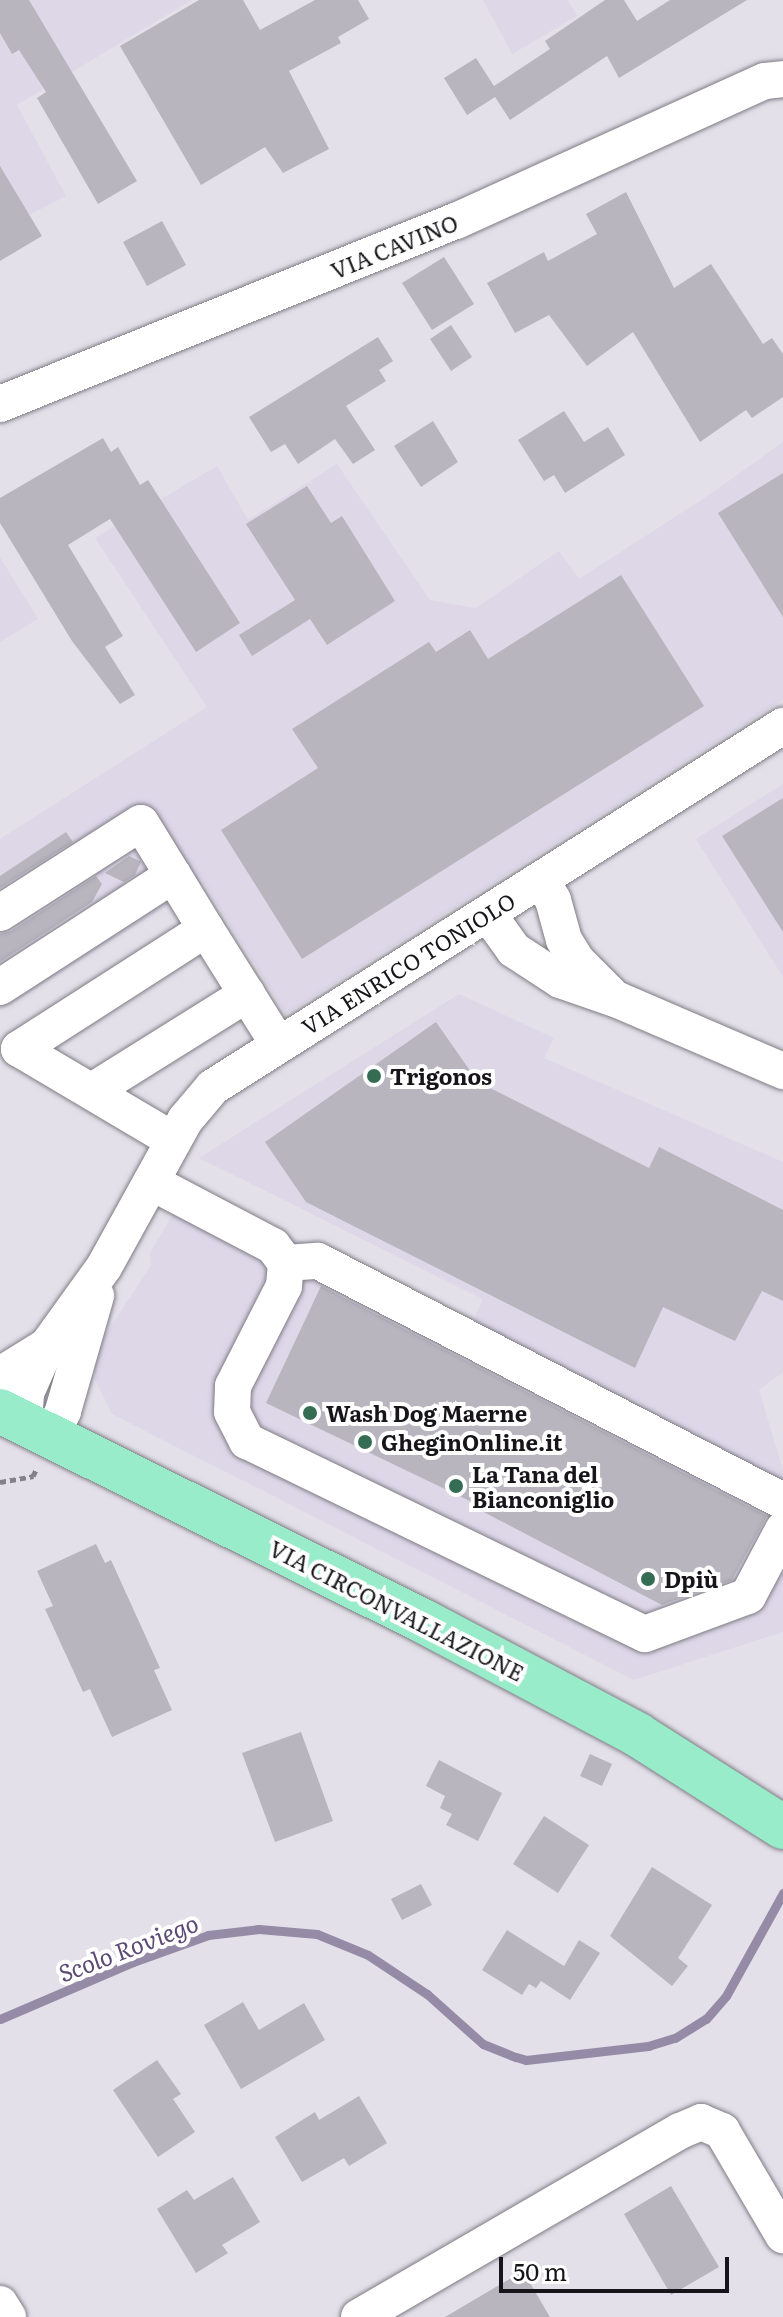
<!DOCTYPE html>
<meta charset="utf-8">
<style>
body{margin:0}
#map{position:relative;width:783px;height:2317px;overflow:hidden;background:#e3e0e9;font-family:Literata,serif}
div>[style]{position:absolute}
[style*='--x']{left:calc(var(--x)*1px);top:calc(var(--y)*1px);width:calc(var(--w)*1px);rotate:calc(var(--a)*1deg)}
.built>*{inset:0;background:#ddd7e8}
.stream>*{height:9px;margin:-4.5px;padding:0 4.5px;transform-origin:4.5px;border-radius:4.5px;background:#958ba6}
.building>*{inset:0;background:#b8b5be}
.path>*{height:5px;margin-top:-2.5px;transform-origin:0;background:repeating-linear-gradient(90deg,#848288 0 6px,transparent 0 10px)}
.roads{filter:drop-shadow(0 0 2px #7f7c84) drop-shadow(0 0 2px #7f7c84)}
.minor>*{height:36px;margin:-18px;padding:0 18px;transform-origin:18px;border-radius:18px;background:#fff}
.major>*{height:44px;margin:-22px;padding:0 22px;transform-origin:22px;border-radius:22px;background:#98ecca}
.dots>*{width:22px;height:22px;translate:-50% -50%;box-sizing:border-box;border:4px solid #fff;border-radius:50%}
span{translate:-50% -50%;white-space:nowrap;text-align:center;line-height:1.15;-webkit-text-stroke:8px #fff;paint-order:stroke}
.street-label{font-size:22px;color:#171519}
.poi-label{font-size:22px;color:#171519;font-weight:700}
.left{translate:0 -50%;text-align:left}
.water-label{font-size:24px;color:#5b4a75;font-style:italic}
.scale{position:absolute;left:499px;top:2257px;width:230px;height:36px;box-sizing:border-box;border:4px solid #171519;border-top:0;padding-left:10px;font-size:24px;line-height:28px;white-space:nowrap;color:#171519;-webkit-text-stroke:6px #fff;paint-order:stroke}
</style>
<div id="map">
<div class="built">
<div style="clip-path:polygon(0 0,192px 0,17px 105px,66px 196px,0 230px)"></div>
<div style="clip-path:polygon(483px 0,568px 0,577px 16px,512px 54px)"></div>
<div style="clip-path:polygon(783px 442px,783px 700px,286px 1014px,184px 852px,202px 884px,0 1011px,0 839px,207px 707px,95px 538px,217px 466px,248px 520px,337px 464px,430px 600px,476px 608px,559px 551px,579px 579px,712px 493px)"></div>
<div style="clip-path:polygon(0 557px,38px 619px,0 642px)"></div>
<div style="clip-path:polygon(783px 784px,783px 977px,696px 839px)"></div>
<div style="clip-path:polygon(459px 994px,554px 1038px,544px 1058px,783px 1162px,783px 1372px,759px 1390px,783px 1470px,783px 1632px,634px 1680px,112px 1414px,95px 1379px,95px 1359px,101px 1342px,151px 1265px,150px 1253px,190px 1185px,471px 1326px,483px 1299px,199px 1158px)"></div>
</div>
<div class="stream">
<div style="--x:0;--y:2019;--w:145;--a:-23.2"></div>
<div style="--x:133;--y:1962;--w:80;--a:-19.8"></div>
<div style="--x:208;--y:1935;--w:51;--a:-6.7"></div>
<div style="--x:259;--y:1929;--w:58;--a:4.9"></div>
<div style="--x:317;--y:1934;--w:55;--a:22.4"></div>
<div style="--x:368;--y:1955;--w:71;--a:33.5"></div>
<div style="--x:427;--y:1994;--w:75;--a:41.8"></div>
<div style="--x:483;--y:2044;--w:35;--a:22"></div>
<div style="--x:516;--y:2057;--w:10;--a:17"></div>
<div style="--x:526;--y:2060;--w:123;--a:-6.5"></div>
<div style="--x:648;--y:2046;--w:28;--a:-17"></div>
<div style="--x:675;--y:2038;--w:36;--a:-32"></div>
<div style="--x:706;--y:2019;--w:30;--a:-49"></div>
<div style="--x:726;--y:1996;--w:118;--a:-61"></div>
</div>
<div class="building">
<div style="clip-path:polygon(0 0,29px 0,137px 181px,98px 204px,37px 98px,46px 92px,19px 50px,12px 54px,0 33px)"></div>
<div style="clip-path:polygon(199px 0,243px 0,260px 30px,315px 0,358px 0,369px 19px,338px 37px,341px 43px,289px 71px,329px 149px,283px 173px,265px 147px,201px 185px,120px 46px)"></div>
<div style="clip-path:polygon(605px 0,624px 0,637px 21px,670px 0,747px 0,619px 78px,607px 56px,510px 120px,495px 97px,467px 115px,444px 78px,476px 58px,494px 86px,550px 49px,545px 41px)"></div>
<div style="clip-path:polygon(0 166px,42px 236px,0 261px)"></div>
<div style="clip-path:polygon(626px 192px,674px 288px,711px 264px,763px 344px,772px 338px,783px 354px,783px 397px,752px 418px,746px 410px,700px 442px,633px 332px,587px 366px,549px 315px,515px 333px,487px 283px,544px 252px,548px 261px,597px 234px,586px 214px)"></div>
<div style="clip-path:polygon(162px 221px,186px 265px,147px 286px,123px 242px)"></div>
<div style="clip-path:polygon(444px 257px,474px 304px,432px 330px,402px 283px)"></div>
<div style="clip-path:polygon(451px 325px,472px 357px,451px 371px,430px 339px)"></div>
<div style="clip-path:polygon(378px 337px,393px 361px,379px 370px,386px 381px,346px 406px,375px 450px,353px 464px,335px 439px,298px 464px,285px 444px,271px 452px,249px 417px)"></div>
<div style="clip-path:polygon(564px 411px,584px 442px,608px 427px,625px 455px,565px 493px,554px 475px,544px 481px,518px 440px)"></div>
<div style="clip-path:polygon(433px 421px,458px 462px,421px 487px,394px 446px)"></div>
<div style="clip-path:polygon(103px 438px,111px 452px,118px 447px,140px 485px,148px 480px,240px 623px,196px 652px,110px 519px,68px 545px,123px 636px,105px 647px,135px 695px,120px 704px,72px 641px,0 523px,0 498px)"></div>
<div style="clip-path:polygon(783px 473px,783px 617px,718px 513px)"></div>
<div style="clip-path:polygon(307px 486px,331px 523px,342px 516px,395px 601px,327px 645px,310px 619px,252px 656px,239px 635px,295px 600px,246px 524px)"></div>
<div style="clip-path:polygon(621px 575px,704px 706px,302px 959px,221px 830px,318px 768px,292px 729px,429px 642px,436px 652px,470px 630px,488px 659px)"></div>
<div style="clip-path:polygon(783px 798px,783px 932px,722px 836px)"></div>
<div style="clip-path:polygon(66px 832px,73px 842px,0 888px,0 876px)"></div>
<div style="clip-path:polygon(129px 856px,141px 862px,135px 875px,124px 882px,105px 873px)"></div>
<div style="clip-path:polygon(96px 876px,102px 884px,92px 902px,0 962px,0 934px,11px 931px)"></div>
<div style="clip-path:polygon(436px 1022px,478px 1082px,649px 1168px,659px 1147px,783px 1210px,783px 1301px,762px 1291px,735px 1341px,663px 1307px,635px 1368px,306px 1202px,265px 1142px)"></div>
<div style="clip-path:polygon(321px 1286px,767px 1516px,732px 1580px,662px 1605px,474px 1507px,476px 1504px,266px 1403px)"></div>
<div style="clip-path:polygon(96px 1544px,105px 1563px,111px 1560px,160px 1668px,154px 1670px,172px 1710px,112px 1737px,90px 1689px,83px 1692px,45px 1609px,53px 1606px,37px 1571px)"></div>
<div style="clip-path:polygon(301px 1732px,333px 1821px,275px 1842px,242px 1753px)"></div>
<div style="clip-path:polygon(590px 1754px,612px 1764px,602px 1786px,580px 1776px)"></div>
<div style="clip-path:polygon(439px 1760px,502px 1793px,478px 1841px,446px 1825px,452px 1814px,440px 1808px,445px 1796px,426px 1786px)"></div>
<div style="clip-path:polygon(544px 1816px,589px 1845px,558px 1893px,513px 1864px)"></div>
<div style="clip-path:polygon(652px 1867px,712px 1905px,678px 1958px,688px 1966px,672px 1986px,610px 1936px)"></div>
<div style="clip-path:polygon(421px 1884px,432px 1905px,402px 1920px,391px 1899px)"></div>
<div style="clip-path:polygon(507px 1930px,564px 1966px,579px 1940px,600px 1953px,570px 2000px,541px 1981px,536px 1988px,529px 1984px,522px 1995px,482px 1970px)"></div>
<div style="clip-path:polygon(243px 2002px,259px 2030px,304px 2003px,325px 2040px,241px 2089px,204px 2025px)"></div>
<div style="clip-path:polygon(157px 2060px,181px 2094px,173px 2099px,195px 2132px,158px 2157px,113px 2090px)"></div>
<div style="clip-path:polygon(359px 2096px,387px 2143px,349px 2166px,344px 2158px,302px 2182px,275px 2137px,315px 2112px,319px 2120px)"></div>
<div style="clip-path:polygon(233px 2177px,260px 2222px,222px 2245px,228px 2253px,196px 2273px,157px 2209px,187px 2190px,194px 2200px)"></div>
<div style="clip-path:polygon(671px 2186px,719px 2267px,671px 2295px,624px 2214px)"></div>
<div style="clip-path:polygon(523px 2271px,550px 2317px,445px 2317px)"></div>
</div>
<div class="path">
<div style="--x:0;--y:1482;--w:34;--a:-10"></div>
<div style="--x:33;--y:1476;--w:9;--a:-63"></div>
</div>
<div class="roads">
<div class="minor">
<div style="--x:0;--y:404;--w:491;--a:-21.9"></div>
<div style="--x:456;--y:221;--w:339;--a:-24.4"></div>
<div style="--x:765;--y:81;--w:18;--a:-6"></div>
<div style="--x:541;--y:880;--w:23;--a:59"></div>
<div style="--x:553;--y:900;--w:41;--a:74.6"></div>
<div style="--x:564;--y:940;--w:26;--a:58"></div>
<div style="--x:578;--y:962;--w:45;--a:45"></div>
<div style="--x:0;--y:913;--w:167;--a:-32.6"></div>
<div style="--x:141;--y:823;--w:61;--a:58.4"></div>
<div style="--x:488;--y:914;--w:44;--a:54.2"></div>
<div style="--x:514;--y:950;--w:55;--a:33.1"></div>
<div style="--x:560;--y:980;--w:61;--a:19"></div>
<div style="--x:618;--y:1000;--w:180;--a:23.3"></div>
<div style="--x:0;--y:987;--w:206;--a:-32.9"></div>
<div style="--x:173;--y:875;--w:63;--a:58.6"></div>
<div style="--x:92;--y:1091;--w:183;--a:-32"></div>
<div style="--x:173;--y:1140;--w:179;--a:-149.4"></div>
<div style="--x:19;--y:1049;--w:222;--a:-32.7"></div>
<div style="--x:206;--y:929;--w:136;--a:57.9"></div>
<div style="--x:151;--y:1182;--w:138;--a:27.7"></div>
<div style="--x:273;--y:1246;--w:21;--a:53"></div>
<div style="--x:286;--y:1263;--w:23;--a:95"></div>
<div style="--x:284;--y:1286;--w:112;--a:117"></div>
<div style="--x:233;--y:1386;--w:26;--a:92"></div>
<div style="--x:232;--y:1412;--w:33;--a:63"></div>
<div style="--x:247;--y:1441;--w:442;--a:25.9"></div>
<div style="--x:645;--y:1634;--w:110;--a:-20.3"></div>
<div style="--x:748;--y:1596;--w:75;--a:-62.1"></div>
<div style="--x:286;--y:1263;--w:32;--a:-4"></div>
<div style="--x:318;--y:1261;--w:523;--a:27.3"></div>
<div style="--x:0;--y:1375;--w:55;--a:-31.7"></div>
<div style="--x:24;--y:1423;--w:30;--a:-86"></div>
<div style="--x:26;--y:1393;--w:51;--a:-65.9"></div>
<div style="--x:47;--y:1346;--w:97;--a:-54.2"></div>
<div style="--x:104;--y:1267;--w:168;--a:-61.1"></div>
<div style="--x:185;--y:1120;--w:43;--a:-49.7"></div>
<div style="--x:213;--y:1087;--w:675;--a:-32.35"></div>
<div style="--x:50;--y:1437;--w:29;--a:-63"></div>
<div style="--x:63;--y:1411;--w:120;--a:-74"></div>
<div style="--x:0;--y:2304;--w:15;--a:58"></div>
<div style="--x:359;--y:2317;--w:371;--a:-30.1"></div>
<div style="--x:680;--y:2131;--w:23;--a:-23"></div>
<div style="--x:701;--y:2122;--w:23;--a:23"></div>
<div style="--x:722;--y:2131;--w:121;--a:59.6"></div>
</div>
<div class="major">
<div style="--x:0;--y:1411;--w:474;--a:26.4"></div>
<div style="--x:425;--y:1622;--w:241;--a:27.9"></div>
<div style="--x:638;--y:1735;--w:172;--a:32.4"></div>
</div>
</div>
<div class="dots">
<div style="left:374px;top:1076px;background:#356d54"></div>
<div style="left:310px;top:1413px;background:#356d54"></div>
<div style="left:365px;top:1442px;background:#356d54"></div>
<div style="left:456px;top:1486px;background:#356d54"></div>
<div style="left:648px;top:1579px;background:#356d54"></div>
</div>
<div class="street-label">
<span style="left:394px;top:246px;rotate:-22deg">VIA CAVINO</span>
<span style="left:408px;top:963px;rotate:-32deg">VIA ENRICO TONIOLO</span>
<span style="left:397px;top:1610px;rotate:27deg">VIA CIRCONVALLAZIONE</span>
</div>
<div class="poi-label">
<span class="left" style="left:390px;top:1076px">Trigonos</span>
<span class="left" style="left:326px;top:1413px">Wash Dog Maerne</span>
<span class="left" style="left:381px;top:1442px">GheginOnline.it</span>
<span class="left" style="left:472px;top:1486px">La Tana del<br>Bianconiglio</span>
<span class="left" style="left:664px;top:1579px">Dpiù</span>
</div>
<div class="water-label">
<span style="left:128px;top:1947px;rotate:-21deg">Scolo Roviego</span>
</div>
<div class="scale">50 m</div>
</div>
